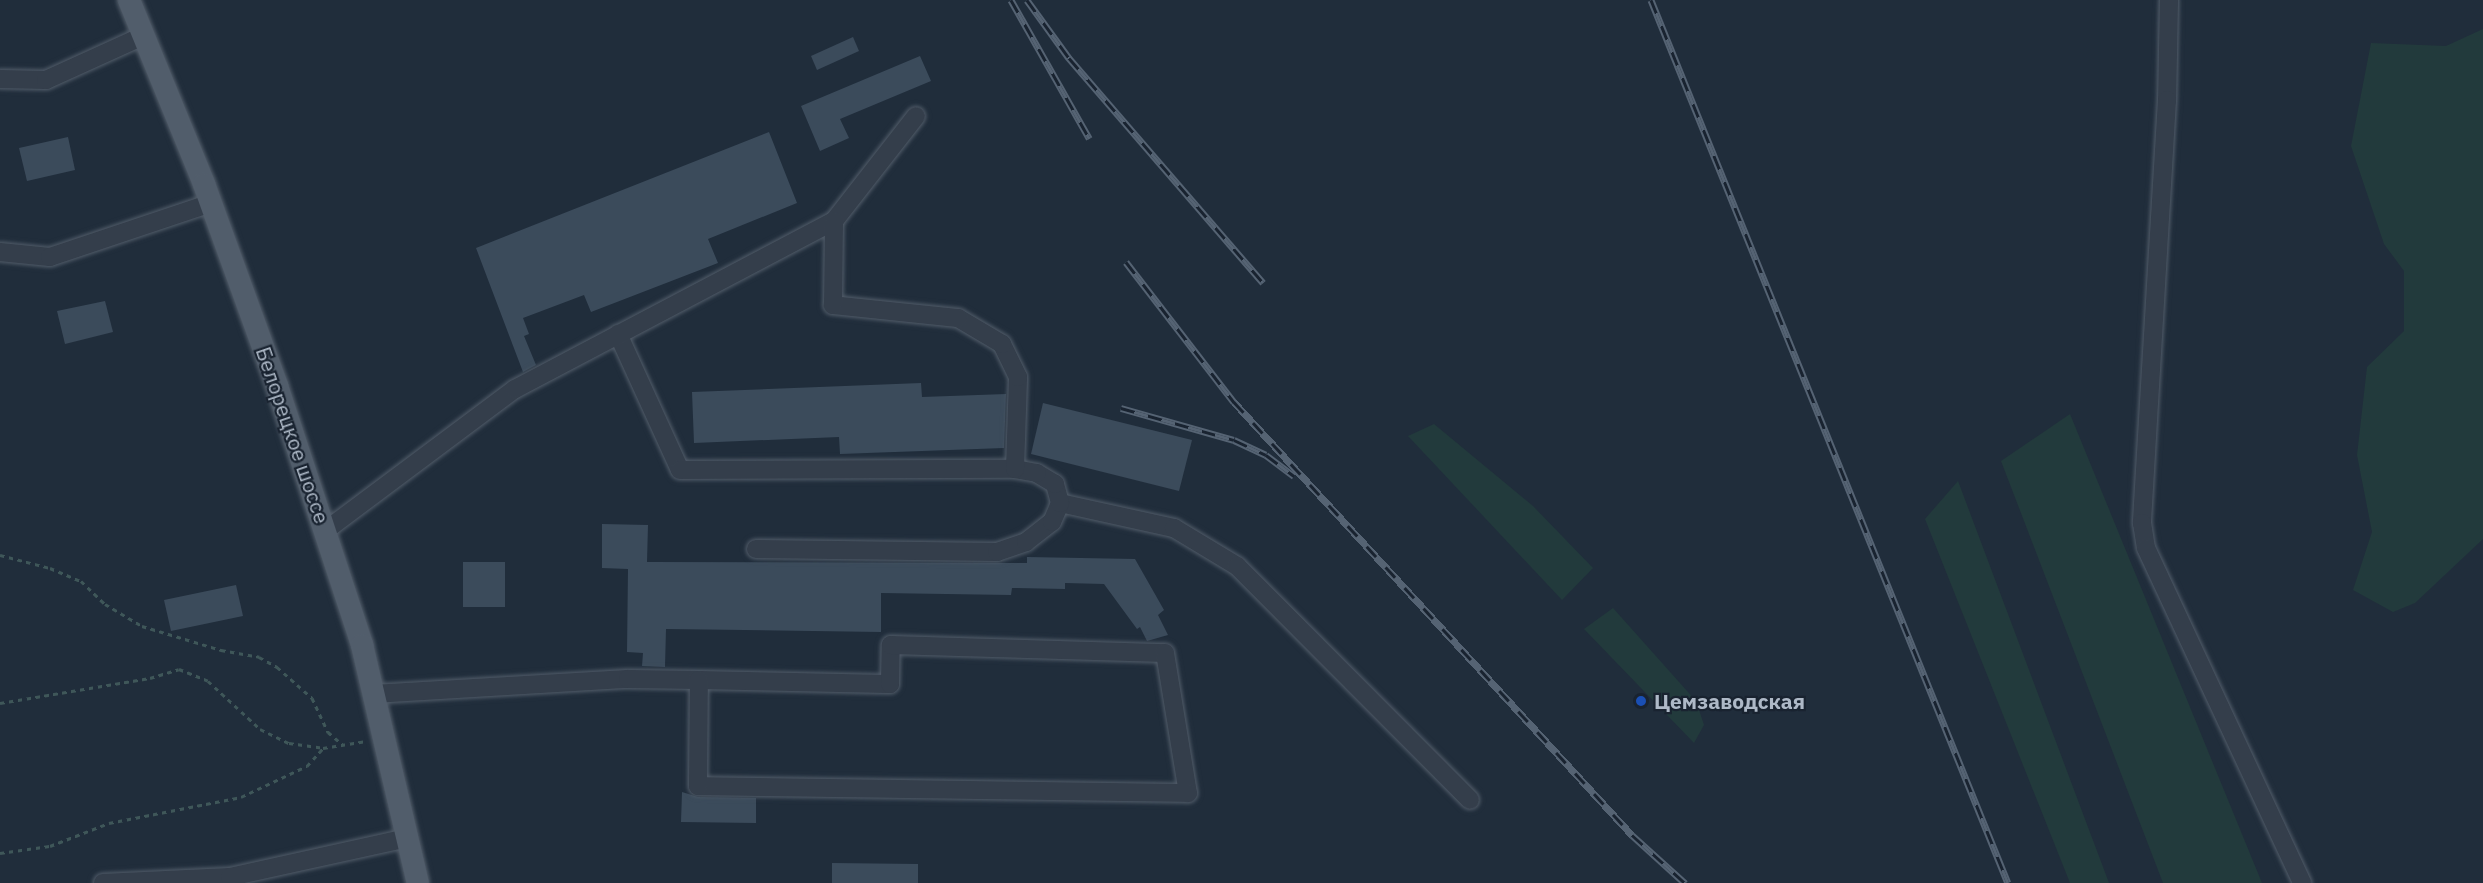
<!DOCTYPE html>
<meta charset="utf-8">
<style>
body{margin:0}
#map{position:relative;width:2483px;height:883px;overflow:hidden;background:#202d3b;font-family:"IBM Plex Sans",sans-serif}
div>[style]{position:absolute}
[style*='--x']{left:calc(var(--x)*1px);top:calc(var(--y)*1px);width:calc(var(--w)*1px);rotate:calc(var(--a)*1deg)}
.green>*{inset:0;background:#223a3c}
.building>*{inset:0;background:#3b4b5b}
.path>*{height:3px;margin-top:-1.5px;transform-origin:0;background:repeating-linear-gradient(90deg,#3f5759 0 4.5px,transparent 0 9px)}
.roads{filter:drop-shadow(0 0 2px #515c69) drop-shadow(0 0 2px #515c69)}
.minor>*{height:18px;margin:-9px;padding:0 9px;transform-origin:9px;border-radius:9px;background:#343e4b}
.major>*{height:22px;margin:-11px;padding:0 11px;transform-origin:11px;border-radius:11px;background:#515d6b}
.rail>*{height:7px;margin-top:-3.5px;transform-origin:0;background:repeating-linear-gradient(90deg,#192330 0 14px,#556373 0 28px);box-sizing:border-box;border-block:2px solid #556373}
.dots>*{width:16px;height:16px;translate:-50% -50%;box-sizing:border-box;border:3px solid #192330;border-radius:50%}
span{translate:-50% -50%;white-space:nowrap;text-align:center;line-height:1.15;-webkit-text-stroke:4.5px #192330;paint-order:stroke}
.street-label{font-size:21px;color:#aeb9c7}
.poi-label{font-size:21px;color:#aeb9c7;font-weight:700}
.left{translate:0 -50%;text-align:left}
</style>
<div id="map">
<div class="green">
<div style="clip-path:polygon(2483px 29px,2483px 539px,2415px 603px,2393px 612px,2353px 590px,2372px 532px,2357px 455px,2367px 367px,2404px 331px,2404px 271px,2384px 244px,2351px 146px,2371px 43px,2446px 46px)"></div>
<div style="clip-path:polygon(2070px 414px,2262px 883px,2163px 883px,2001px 461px)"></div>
<div style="clip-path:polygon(1434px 424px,1533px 506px,1593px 568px,1562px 600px,1408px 436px)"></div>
<div style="clip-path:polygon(1958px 481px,2109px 883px,2070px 883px,1925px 519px)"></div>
<div style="clip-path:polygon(1613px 608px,1696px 701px,1704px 725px,1694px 743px,1584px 629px)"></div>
</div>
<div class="building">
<div style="clip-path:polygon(853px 37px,859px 51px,817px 70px,811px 56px)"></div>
<div style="clip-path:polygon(920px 56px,931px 81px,840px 119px,849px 138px,820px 151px,801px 106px)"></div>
<div style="clip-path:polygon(769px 132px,797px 203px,708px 239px,718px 263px,591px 312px,584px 295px,523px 318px,529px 334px,524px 336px,536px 365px,523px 372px,476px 248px)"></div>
<div style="clip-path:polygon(68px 137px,75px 170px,27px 181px,19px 148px)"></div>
<div style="clip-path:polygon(105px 301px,113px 332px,65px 344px,57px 311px)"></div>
<div style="clip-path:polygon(921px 383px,922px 397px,1006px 394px,1004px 448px,840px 454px,839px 437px,694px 443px,692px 392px)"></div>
<div style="clip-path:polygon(1043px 403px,1192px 440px,1179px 491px,1031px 454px)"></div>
<div style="clip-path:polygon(602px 524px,648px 525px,647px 562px,1027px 563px,1027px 557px,1135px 559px,1164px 610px,1158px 615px,1168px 635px,1147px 641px,1140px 627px,1137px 629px,1104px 584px,1065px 583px,1065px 589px,1012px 588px,1011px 595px,881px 593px,881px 632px,666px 629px,665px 667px,642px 666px,643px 653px,627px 652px,628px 569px,602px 568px)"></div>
<div style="clip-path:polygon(463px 562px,505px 562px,505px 607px,463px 607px)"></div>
<div style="clip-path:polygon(236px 585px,243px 616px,171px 631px,164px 600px)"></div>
<div style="clip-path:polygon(682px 792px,698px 797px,756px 798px,756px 823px,681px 822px)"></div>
<div style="clip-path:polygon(832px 863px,918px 864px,918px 883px,832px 883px)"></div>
</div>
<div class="path">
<div style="--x:0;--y:555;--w:52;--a:14.6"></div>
<div style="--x:50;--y:568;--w:34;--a:23"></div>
<div style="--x:81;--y:581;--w:33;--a:44"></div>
<div style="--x:105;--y:604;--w:43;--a:30.7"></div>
<div style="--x:142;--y:626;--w:83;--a:16.9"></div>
<div style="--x:221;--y:650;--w:39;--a:10"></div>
<div style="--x:259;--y:657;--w:21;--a:29"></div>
<div style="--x:277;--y:667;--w:47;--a:41.5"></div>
<div style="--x:312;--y:698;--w:38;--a:65"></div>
<div style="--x:328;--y:732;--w:20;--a:41"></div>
<div style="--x:0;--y:703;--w:152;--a:-9.5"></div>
<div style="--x:150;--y:678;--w:30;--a:-17"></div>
<div style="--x:179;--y:669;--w:31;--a:22"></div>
<div style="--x:208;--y:681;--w:71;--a:42.7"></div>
<div style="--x:260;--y:729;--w:32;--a:26"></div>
<div style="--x:289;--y:743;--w:34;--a:8"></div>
<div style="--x:323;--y:748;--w:44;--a:-9.2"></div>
<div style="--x:0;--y:853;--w:50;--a:-8"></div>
<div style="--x:50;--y:846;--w:63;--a:-21.3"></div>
<div style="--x:109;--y:823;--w:135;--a:-11.1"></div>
<div style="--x:241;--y:797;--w:73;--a:-25.2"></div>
<div style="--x:307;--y:766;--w:24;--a:-48"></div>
</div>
<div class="roads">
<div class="minor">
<div style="--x:2169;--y:0;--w:100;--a:91.1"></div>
<div style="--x:2167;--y:100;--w:424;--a:93.4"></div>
<div style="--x:2142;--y:523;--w:25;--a:81"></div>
<div style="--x:2146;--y:548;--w:370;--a:65"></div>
<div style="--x:0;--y:79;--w:46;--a:1.2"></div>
<div style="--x:46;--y:80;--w:107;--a:-24.4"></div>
<div style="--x:0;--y:252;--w:50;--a:5.7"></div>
<div style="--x:50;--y:257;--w:170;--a:-18.5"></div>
<div style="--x:618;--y:334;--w:149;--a:65.5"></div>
<div style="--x:680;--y:470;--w:335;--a:-0.2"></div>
<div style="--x:1060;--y:503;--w:117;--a:12.4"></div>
<div style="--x:1174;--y:528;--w:74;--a:31.1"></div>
<div style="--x:1237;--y:566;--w:330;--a:45.1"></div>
<div style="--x:325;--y:531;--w:237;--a:-36.8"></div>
<div style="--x:515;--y:389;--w:361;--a:-27.8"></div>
<div style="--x:834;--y:221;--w:133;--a:-52"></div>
<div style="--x:756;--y:549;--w:241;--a:0.7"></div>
<div style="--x:997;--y:552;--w:31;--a:-19"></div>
<div style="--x:1026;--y:542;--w:33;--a:-38"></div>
<div style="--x:1052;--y:522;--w:21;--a:-67"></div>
<div style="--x:1060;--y:503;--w:20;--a:-105"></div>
<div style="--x:1055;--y:484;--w:21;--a:-149"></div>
<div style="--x:1037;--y:473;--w:22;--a:-170"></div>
<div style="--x:1015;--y:469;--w:92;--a:-88.1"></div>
<div style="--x:1018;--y:377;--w:37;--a:-116"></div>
<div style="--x:1002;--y:344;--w:51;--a:-149.4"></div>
<div style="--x:958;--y:318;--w:126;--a:-174.1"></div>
<div style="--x:833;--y:305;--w:84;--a:-89.3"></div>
<div style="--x:373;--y:694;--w:255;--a:-3.4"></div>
<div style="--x:628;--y:679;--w:71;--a:0.8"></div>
<div style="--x:699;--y:680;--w:191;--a:1.2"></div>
<div style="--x:890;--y:684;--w:39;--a:-89"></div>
<div style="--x:891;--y:645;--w:274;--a:1.7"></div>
<div style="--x:1165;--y:653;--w:142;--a:80.7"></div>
<div style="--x:1188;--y:793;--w:490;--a:-179.2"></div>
<div style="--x:698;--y:786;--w:106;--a:-89.5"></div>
<div style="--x:103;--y:883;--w:127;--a:-2.7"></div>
<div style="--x:230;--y:877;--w:181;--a:-12.4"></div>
</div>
<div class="major">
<div style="--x:129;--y:0;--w:199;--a:67.8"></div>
<div style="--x:204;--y:184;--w:215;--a:70.1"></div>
<div style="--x:277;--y:386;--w:273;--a:71.8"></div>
<div style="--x:362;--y:645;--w:244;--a:76.8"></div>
</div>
</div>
<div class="rail">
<div style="--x:1011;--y:0;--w:159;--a:60.5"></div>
<div style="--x:1027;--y:0;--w:72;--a:54.1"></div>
<div style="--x:1069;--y:58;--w:297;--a:49.2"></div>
<div style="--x:1651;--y:0;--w:952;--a:67.99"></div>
<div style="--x:1126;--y:262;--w:177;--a:52.4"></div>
<div style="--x:1234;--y:402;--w:588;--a:47.41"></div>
<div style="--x:1632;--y:835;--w:72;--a:42.2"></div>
<div style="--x:1121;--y:408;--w:117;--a:15.8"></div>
<div style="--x:1234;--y:440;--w:35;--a:25"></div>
<div style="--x:1266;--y:455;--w:35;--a:37"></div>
</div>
<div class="dots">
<div style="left:1641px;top:701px;background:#1a4fb4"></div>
</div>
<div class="street-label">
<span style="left:293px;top:435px;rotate:71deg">Белорецкое шоссе</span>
</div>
<div class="poi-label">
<span class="left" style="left:1654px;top:701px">Цемзаводская</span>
</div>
</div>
